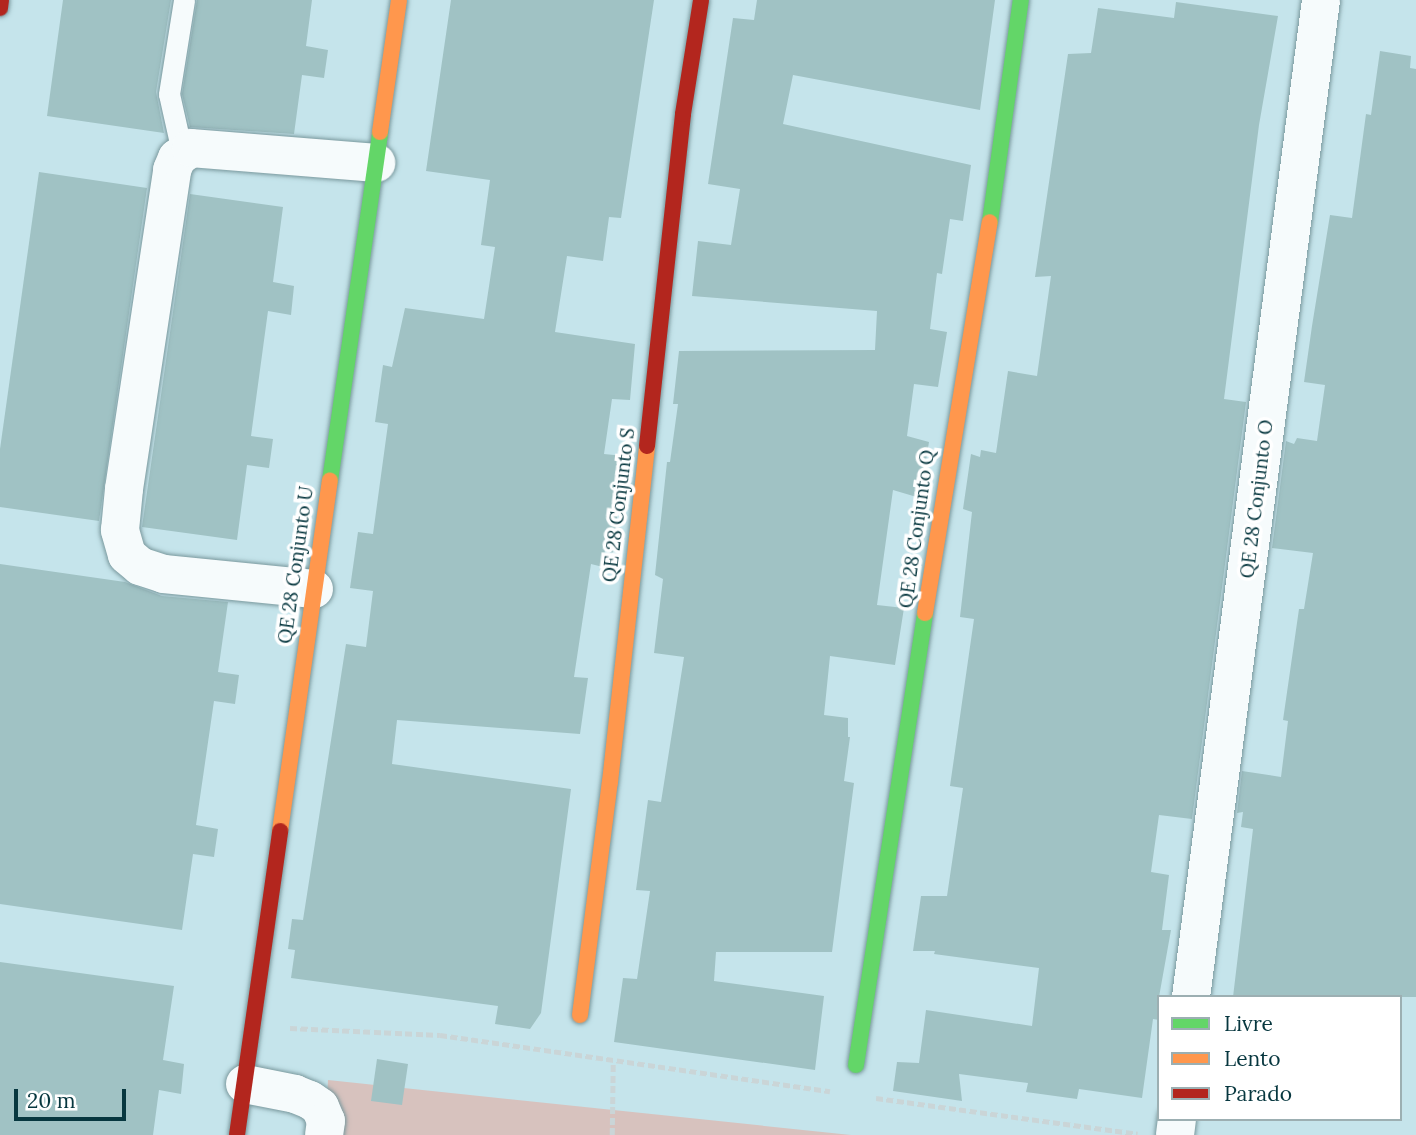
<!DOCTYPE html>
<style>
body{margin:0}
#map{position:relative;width:1416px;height:1135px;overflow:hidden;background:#c5e4eb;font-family:Lora,serif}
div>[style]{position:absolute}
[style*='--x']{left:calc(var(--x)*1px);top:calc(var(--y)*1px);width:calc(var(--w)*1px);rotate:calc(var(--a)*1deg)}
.green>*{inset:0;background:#d7c2be}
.building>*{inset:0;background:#a0c2c4}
.path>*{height:4.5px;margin-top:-2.25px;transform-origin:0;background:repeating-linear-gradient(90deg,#cad5d7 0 7px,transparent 0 10.5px)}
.roads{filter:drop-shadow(0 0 2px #79989d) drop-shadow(0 0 2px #79989d)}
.lane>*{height:21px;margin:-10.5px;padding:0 10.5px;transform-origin:10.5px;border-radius:10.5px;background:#f6fbfc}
.street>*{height:38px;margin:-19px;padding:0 19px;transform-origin:19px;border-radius:19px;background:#f6fbfc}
.fast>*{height:16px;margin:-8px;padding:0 8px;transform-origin:8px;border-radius:8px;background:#63d668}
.slow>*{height:16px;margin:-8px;padding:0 8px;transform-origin:8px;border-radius:8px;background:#ff974d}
.jam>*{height:16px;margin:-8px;padding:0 8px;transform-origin:8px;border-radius:8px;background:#b3261e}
span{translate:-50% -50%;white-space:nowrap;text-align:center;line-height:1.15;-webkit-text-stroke:7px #fff;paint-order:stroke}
.street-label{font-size:19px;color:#07373f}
.legend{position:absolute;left:1157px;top:995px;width:245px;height:126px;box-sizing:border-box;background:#fff;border:2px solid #9cafb2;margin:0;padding:9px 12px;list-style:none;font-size:21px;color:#07373f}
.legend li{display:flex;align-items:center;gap:14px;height:35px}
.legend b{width:35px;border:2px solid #9cafb2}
.scale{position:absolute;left:14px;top:1089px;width:112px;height:32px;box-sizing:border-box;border:4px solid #07373f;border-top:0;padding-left:9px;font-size:21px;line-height:24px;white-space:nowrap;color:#07373f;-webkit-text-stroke:5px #fff;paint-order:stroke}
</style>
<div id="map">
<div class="green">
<div style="clip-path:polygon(328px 1080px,851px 1135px,325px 1135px)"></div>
</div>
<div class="building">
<div style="clip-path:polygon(63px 0,171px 0,156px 92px,164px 133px,47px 116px)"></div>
<div style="clip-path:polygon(197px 0,312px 0,306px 46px,328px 50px,324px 78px,302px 75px,294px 134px,190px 127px,182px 94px)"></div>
<div style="clip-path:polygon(451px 0,654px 0,621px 218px,609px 217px,603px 261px,567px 256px,555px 332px,635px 344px,630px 400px,612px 399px,604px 454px,624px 456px,613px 553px,605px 550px,603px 567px,591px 564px,574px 677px,588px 678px,580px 734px,397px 720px,392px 764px,571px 789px,541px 1013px,530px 1029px,495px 1024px,498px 1006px,291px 978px,295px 950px,288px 949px,292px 919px,303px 920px,346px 644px,366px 647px,373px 591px,350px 588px,358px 532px,373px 534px,388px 424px,375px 422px,383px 365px,392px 367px,405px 308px,484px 319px,495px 247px,481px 245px,490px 180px,426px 171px)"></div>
<div style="clip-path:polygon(757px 0,995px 0,980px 110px,793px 75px,783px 124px,971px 165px,963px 221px,950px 219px,942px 274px,937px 273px,930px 329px,947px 332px,938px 387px,914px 384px,907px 436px,929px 442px,920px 498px,893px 490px,877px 605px,904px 608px,895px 665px,830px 656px,824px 715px,848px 718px,848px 737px,850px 737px,844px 781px,854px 783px,832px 952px,716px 952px,714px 981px,824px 996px,815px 1070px,614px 1042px,623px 978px,637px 979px,650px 891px,636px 890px,648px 800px,661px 802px,684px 657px,654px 653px,663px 579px,655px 575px,667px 462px,670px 462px,678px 404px,673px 404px,679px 351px,875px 350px,877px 311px,692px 296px,698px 241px,731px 245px,740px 189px,708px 184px,733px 18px,754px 20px)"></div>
<div style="clip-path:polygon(1176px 2px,1278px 16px,1259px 125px,1224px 399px,1246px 402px,1192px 819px,1159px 815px,1151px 872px,1169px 875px,1162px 930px,1171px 930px,1159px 997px,1159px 1020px,1153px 1019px,1142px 1098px,1079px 1089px,1077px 1099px,1026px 1092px,1028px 1083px,959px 1074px,962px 1101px,893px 1091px,897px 1062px,919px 1063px,926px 1010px,1032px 1026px,1039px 968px,934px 954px,935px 951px,913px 951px,921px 896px,947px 896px,963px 788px,950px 786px,974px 619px,960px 617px,972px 512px,963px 509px,971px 454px,980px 457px,981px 450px,996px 453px,1008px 371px,1037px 376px,1051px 276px,1035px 277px,1068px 54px,1091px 53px,1098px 8px,1174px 18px)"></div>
<div style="clip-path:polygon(1380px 51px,1411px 56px,1410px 68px,1416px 69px,1416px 997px,1233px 997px,1253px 829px,1241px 827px,1243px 812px,1237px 813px,1242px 771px,1281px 777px,1288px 721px,1283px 720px,1299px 609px,1304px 609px,1313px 553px,1272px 548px,1286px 441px,1294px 444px,1297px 438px,1317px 441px,1325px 385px,1304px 382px,1312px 326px,1330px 215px,1352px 218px,1366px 114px,1371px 115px)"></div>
<div style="clip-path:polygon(39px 172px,147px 188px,99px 521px,0 507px,0 449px)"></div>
<div style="clip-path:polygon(190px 194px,283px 207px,273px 282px,294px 286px,291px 315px,268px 311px,251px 436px,273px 439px,269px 468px,247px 465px,237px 540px,142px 527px)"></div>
<div style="clip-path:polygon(0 564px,125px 582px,162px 596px,228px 602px,218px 672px,239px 675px,235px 704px,214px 701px,196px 825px,218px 829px,214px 857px,193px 854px,182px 930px,0 904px)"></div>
<div style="clip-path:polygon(0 962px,174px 986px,163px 1060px,184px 1064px,181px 1094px,159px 1090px,153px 1135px,0 1135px)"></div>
<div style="clip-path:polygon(377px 1059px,408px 1064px,402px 1105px,371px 1101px)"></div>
</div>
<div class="path">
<div style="--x:290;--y:1028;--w:150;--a:2.7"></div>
<div style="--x:440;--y:1035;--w:394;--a:8.2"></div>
<div style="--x:876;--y:1098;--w:264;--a:7.8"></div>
<div style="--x:612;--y:1135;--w:73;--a:-89.2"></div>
</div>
<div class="roads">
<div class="lane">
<div style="--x:182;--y:152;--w:59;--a:-102.6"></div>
<div style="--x:169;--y:94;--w:95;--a:-80.9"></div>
</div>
<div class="street">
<div style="--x:314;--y:589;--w:151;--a:-174.3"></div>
<div style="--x:164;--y:574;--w:25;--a:-162"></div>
<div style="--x:140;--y:566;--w:17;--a:-140"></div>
<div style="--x:127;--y:555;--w:26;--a:-106"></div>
<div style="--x:120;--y:530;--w:41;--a:-84.4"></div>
<div style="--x:124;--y:489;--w:323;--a:-81.4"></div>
<div style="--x:172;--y:170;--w:13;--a:-67"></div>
<div style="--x:177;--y:158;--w:17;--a:-36"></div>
<div style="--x:191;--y:148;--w:186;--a:4.6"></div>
<div style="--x:1191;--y:997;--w:1005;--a:-82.57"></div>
<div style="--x:245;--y:1084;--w:51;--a:11.3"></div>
<div style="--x:295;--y:1094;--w:16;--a:22"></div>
<div style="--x:310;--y:1100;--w:12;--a:35"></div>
<div style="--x:320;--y:1107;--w:15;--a:67"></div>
<div style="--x:326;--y:1121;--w:14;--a:98"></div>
<div style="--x:1175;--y:1135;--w:16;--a:-83"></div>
</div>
<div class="fast">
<div style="--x:990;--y:222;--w:224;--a:-82.1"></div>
<div style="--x:330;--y:481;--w:353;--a:-81.8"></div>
<div style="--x:856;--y:1065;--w:457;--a:-81.3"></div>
</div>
<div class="slow">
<div style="--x:380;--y:132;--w:133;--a:-81.8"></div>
<div style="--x:925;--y:613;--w:396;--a:-80.6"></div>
<div style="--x:280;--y:831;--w:354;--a:-81.9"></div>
<div style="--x:580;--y:1015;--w:235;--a:-82.7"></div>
<div style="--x:610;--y:782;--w:338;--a:-83.7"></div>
</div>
<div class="jam">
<div style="--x:0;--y:8;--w:8;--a:-83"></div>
<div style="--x:647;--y:446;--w:334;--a:-83.8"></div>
<div style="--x:683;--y:114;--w:115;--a:-81"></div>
<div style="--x:237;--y:1135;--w:307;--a:-81.9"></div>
</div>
</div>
<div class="street-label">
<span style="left:1257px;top:499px;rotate:-83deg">QE 28 Conjunto O</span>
<span style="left:619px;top:505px;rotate:-83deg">QE 28 Conjunto S</span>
<span style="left:917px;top:529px;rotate:-82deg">QE 28 Conjunto Q</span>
<span style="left:296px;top:565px;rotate:-82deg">QE 28 Conjunto U</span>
</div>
<ul class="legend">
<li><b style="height:9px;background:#63d668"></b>Livre</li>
<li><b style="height:9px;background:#ff974d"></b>Lento</li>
<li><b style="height:9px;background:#b3261e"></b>Parado</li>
</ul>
<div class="scale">20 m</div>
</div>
